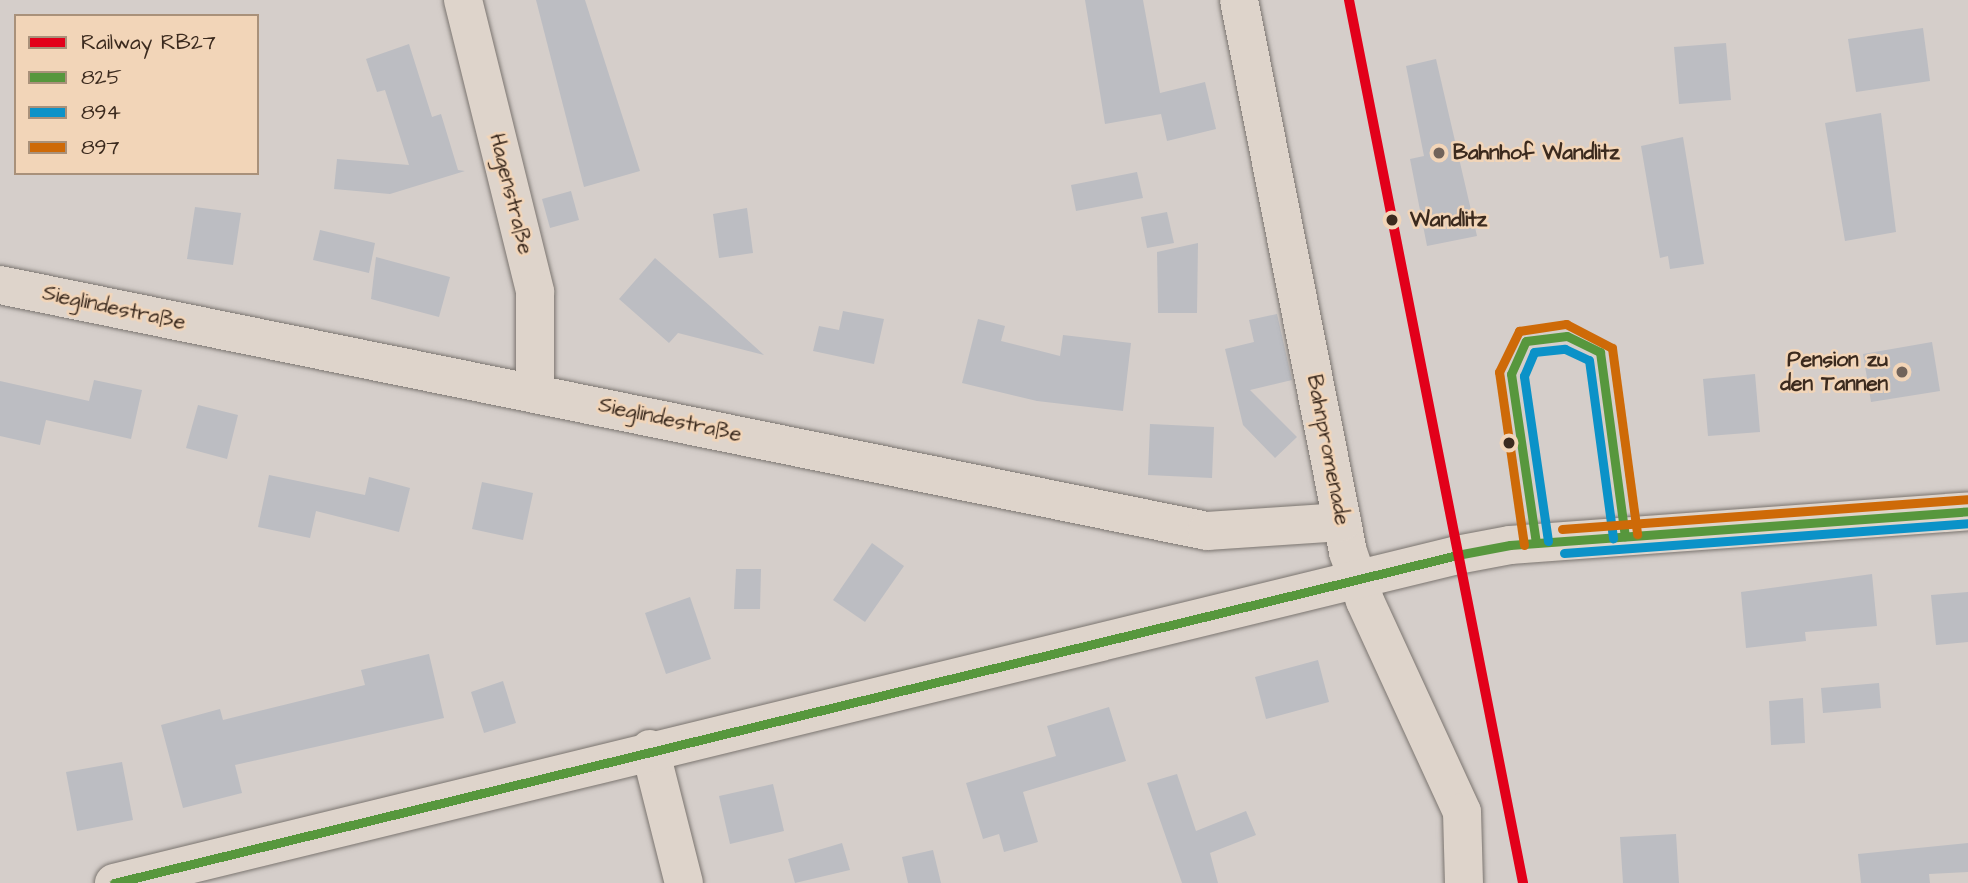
<!DOCTYPE html>
<meta charset="utf-8">
<style>
body{margin:0}
#map{position:relative;width:1968px;height:883px;overflow:hidden;background:#d5ceca;font-family:"Architects Daughter",sans-serif}
div>[style]{position:absolute}
[style*='--x']{left:calc(var(--x)*1px);top:calc(var(--y)*1px);width:calc(var(--w)*1px);rotate:calc(var(--a)*1deg)}
.building>*{inset:0;background:#bcbdc2}
.roads{filter:drop-shadow(0 0 2px #7b7570) drop-shadow(0 0 2px #7b7570)}
.minor>*{height:38px;margin:-19px;padding:0 19px;transform-origin:19px;border-radius:19px;background:#ded4cb}
.bus-1>*{height:9px;margin:-4.5px;padding:0 4.5px;transform-origin:4.5px;border-radius:4.5px;background:#57973d}
.bus-2>*{height:9px;margin:-4.5px;padding:0 4.5px;transform-origin:4.5px;border-radius:4.5px;background:#0b92c8}
.bus-3>*{height:9px;margin:-4.5px;padding:0 4.5px;transform-origin:4.5px;border-radius:4.5px;background:#ce6a08}
.rail-1>*{height:10px;margin:-5px;padding:0 5px;transform-origin:5px;border-radius:5px;background:#e2001a}
.dots>*{width:19px;height:19px;translate:-50% -50%;box-sizing:border-box;border:4px solid #f2d5b8;border-radius:50%}
span{translate:-50% -50%;white-space:nowrap;text-align:center;line-height:1.15;-webkit-text-stroke:5px #f2d5b8;paint-order:stroke}
.poi-label{font-size:21px;color:#3b2a1e;font-weight:700}
.left{translate:0 -50%;text-align:left}
.right{translate:-100% -50%;text-align:right}
.street-label{font-size:21px;color:#3b2a1e}
.stop-label{font-size:21px;color:#3b2a1e;font-weight:700}
.legend{position:absolute;left:14px;top:14px;width:245px;height:161px;box-sizing:border-box;background:#f2d5b8;border:2px solid #a9917a;margin:0;padding:9px 12px;list-style:none;font-size:21px;color:#3b2a1e}
.legend li{display:flex;align-items:center;gap:14px;height:35px}
.legend b{width:35px;border:2px solid #a9917a}
</style>
<div id="map">
<div class="building">
<div style="clip-path:polygon(536px 0,585px 0,640px 171px,584px 187px)"></div>
<div style="clip-path:polygon(1085px 0,1143px 0,1160px 93px,1205px 82px,1216px 129px,1167px 141px,1161px 114px,1105px 124px)"></div>
<div style="clip-path:polygon(1923px 28px,1930px 81px,1856px 92px,1848px 39px)"></div>
<div style="clip-path:polygon(1726px 43px,1731px 100px,1679px 104px,1674px 47px)"></div>
<div style="clip-path:polygon(409px 44px,432px 117px,441px 114px,458px 170px,465px 171px,390px 194px,334px 189px,337px 159px,409px 165px,385px 90px,377px 92px,366px 59px)"></div>
<div style="clip-path:polygon(1436px 59px,1477px 236px,1427px 246px,1410px 159px,1424px 156px,1406px 66px)"></div>
<div style="clip-path:polygon(1881px 113px,1896px 232px,1845px 241px,1825px 123px)"></div>
<div style="clip-path:polygon(1683px 137px,1704px 264px,1670px 269px,1668px 256px,1660px 258px,1641px 146px)"></div>
<div style="clip-path:polygon(1137px 172px,1143px 198px,1076px 211px,1071px 185px)"></div>
<div style="clip-path:polygon(571px 191px,579px 220px,550px 228px,542px 199px)"></div>
<div style="clip-path:polygon(195px 207px,241px 213px,233px 265px,187px 259px)"></div>
<div style="clip-path:polygon(747px 208px,753px 253px,719px 258px,713px 214px)"></div>
<div style="clip-path:polygon(1167px 212px,1174px 243px,1147px 248px,1141px 217px)"></div>
<div style="clip-path:polygon(320px 230px,375px 243px,369px 273px,313px 260px)"></div>
<div style="clip-path:polygon(1198px 243px,1197px 313px,1158px 313px,1157px 252px)"></div>
<div style="clip-path:polygon(376px 257px,450px 277px,439px 317px,371px 299px)"></div>
<div style="clip-path:polygon(655px 258px,710px 306px,764px 355px,678px 333px,669px 343px,619px 299px)"></div>
<div style="clip-path:polygon(843px 311px,884px 319px,874px 364px,813px 351px,819px 326px,839px 330px)"></div>
<div style="clip-path:polygon(1277px 314px,1292px 380px,1250px 390px,1297px 437px,1275px 458px,1243px 425px,1225px 349px,1254px 342px,1249px 320px)"></div>
<div style="clip-path:polygon(978px 319px,1005px 326px,1001px 341px,1060px 356px,1063px 335px,1131px 343px,1123px 411px,1037px 401px,962px 383px)"></div>
<div style="clip-path:polygon(1932px 342px,1940px 391px,1871px 402px,1863px 354px)"></div>
<div style="clip-path:polygon(1755px 374px,1760px 432px,1708px 436px,1703px 379px)"></div>
<div style="clip-path:polygon(94px 380px,142px 390px,131px 439px,46px 420px,40px 445px,0 436px,0 381px,89px 401px)"></div>
<div style="clip-path:polygon(198px 405px,238px 415px,227px 459px,186px 448px)"></div>
<div style="clip-path:polygon(1150px 424px,1214px 427px,1212px 478px,1148px 475px)"></div>
<div style="clip-path:polygon(269px 475px,365px 495px,369px 477px,410px 488px,399px 532px,316px 511px,310px 538px,258px 527px)"></div>
<div style="clip-path:polygon(482px 482px,533px 493px,523px 540px,472px 529px)"></div>
<div style="clip-path:polygon(872px 543px,904px 566px,865px 622px,833px 600px)"></div>
<div style="clip-path:polygon(736px 569px,761px 569px,760px 609px,734px 609px)"></div>
<div style="clip-path:polygon(1872px 574px,1877px 626px,1805px 632px,1806px 641px,1746px 648px,1741px 592px)"></div>
<div style="clip-path:polygon(1968px 592px,1968px 642px,1936px 645px,1931px 595px)"></div>
<div style="clip-path:polygon(690px 597px,711px 659px,666px 674px,645px 613px)"></div>
<div style="clip-path:polygon(429px 654px,444px 718px,235px 765px,242px 793px,183px 808px,161px 725px,220px 709px,223px 720px,365px 685px,361px 670px)"></div>
<div style="clip-path:polygon(1318px 660px,1329px 702px,1266px 719px,1255px 677px)"></div>
<div style="clip-path:polygon(503px 681px,516px 723px,484px 733px,471px 692px)"></div>
<div style="clip-path:polygon(1879px 683px,1881px 708px,1823px 713px,1821px 688px)"></div>
<div style="clip-path:polygon(1803px 698px,1805px 743px,1771px 745px,1769px 701px)"></div>
<div style="clip-path:polygon(1109px 707px,1126px 761px,1023px 792px,1038px 842px,1004px 852px,999px 834px,983px 839px,966px 783px,1056px 756px,1047px 726px)"></div>
<div style="clip-path:polygon(122px 762px,133px 820px,77px 831px,66px 772px)"></div>
<div style="clip-path:polygon(1177px 774px,1196px 831px,1246px 811px,1256px 835px,1210px 853px,1218px 883px,1182px 883px,1147px 783px)"></div>
<div style="clip-path:polygon(773px 784px,784px 831px,730px 844px,719px 796px)"></div>
<div style="clip-path:polygon(1676px 834px,1679px 883px,1623px 883px,1620px 837px)"></div>
<div style="clip-path:polygon(842px 843px,850px 870px,795px 883px,788px 859px)"></div>
<div style="clip-path:polygon(1968px 843px,1968px 872px,1929px 874px,1930px 883px,1861px 883px,1858px 854px)"></div>
<div style="clip-path:polygon(933px 850px,941px 883px,908px 883px,902px 857px)"></div>
</div>
<div class="roads">
<div class="minor">
<div style="--x:463;--y:0;--w:301;--a:76.1"></div>
<div style="--x:535;--y:292;--w:99;--a:90"></div>
<div style="--x:1239;--y:0;--w:563;--a:78.83"></div>
<div style="--x:1348;--y:552;--w:52;--a:70.9"></div>
<div style="--x:1365;--y:601;--w:232;--a:65.3"></div>
<div style="--x:1462;--y:812;--w:71;--a:88.4"></div>
<div style="--x:0;--y:285;--w:1232;--a:11.52"></div>
<div style="--x:1207;--y:531;--w:135;--a:-3.8"></div>
<div style="--x:650;--y:749;--w:138;--a:75.8"></div>
<div style="--x:114;--y:883;--w:1382;--a:-13.72"></div>
<div style="--x:1457;--y:555;--w:54;--a:-10.7"></div>
<div style="--x:1510;--y:545;--w:459;--a:-4.2"></div>
</div>
</div>
<div class="bus-1">
<div style="--x:1536;--y:543;--w:171;--a:-98.4"></div>
<div style="--x:1511;--y:374;--w:36;--a:-66"></div>
<div style="--x:1526;--y:341;--w:41;--a:-7"></div>
<div style="--x:1567;--y:336;--w:37;--a:26"></div>
<div style="--x:1600;--y:352;--w:186;--a:82.3"></div>
<div style="--x:114;--y:883;--w:1382;--a:-13.72"></div>
<div style="--x:1457;--y:555;--w:54;--a:-10.7"></div>
<div style="--x:1510;--y:545;--w:459;--a:-4.2"></div>
</div>
<div class="bus-2">
<div style="--x:1548;--y:541;--w:167;--a:-98.3"></div>
<div style="--x:1524;--y:376;--w:26;--a:-67"></div>
<div style="--x:1534;--y:352;--w:31;--a:-6"></div>
<div style="--x:1565;--y:349;--w:26;--a:25"></div>
<div style="--x:1589;--y:360;--w:180;--a:82.3"></div>
<div style="--x:1564;--y:553;--w:405;--a:-4.2"></div>
</div>
<div class="bus-3">
<div style="--x:1562;--y:529;--w:406;--a:-4.2"></div>
<div style="--x:1524;--y:545;--w:175;--a:-98.2"></div>
<div style="--x:1499;--y:372;--w:46;--a:-64"></div>
<div style="--x:1519;--y:331;--w:48;--a:-8.5"></div>
<div style="--x:1566;--y:324;--w:52;--a:27.6"></div>
<div style="--x:1612;--y:348;--w:188;--a:82.3"></div>
</div>
<div class="rail-1">
<div style="--x:1349;--y:0;--w:900;--a:78.85"></div>
</div>
<div class="dots">
<div style="left:1439px;top:153px;background:#71635a"></div>
<div style="left:1392px;top:220px;background:#3b2a1e"></div>
<div style="left:1902px;top:372px;background:#71635a"></div>
<div style="left:1509px;top:443px;background:#3b2a1e"></div>
</div>
<div class="poi-label">
<span class="left" style="left:1453px;top:153px">Bahnhof Wandlitz</span>
<span class="right" style="left:1888px;top:372px">Pension zu<br>den Tannen</span>
</div>
<div class="street-label">
<span style="left:511px;top:194px;rotate:76deg">Hagenstraße</span>
<span style="left:114px;top:308px;rotate:12deg">Sieglindestraße</span>
<span style="left:670px;top:420px;rotate:12deg">Sieglindestraße</span>
<span style="left:1328px;top:450px;rotate:79deg">Bahnpromenade</span>
</div>
<div class="stop-label">
<span class="left" style="left:1410px;top:220px">Wandlitz</span>
</div>
<ul class="legend">
<li><b style="height:9px;background:#e2001a"></b>Railway RB27</li>
<li><b style="height:9px;background:#57973d"></b>825</li>
<li><b style="height:9px;background:#0b92c8"></b>894</li>
<li><b style="height:9px;background:#ce6a08"></b>897</li>
</ul>
</div>
